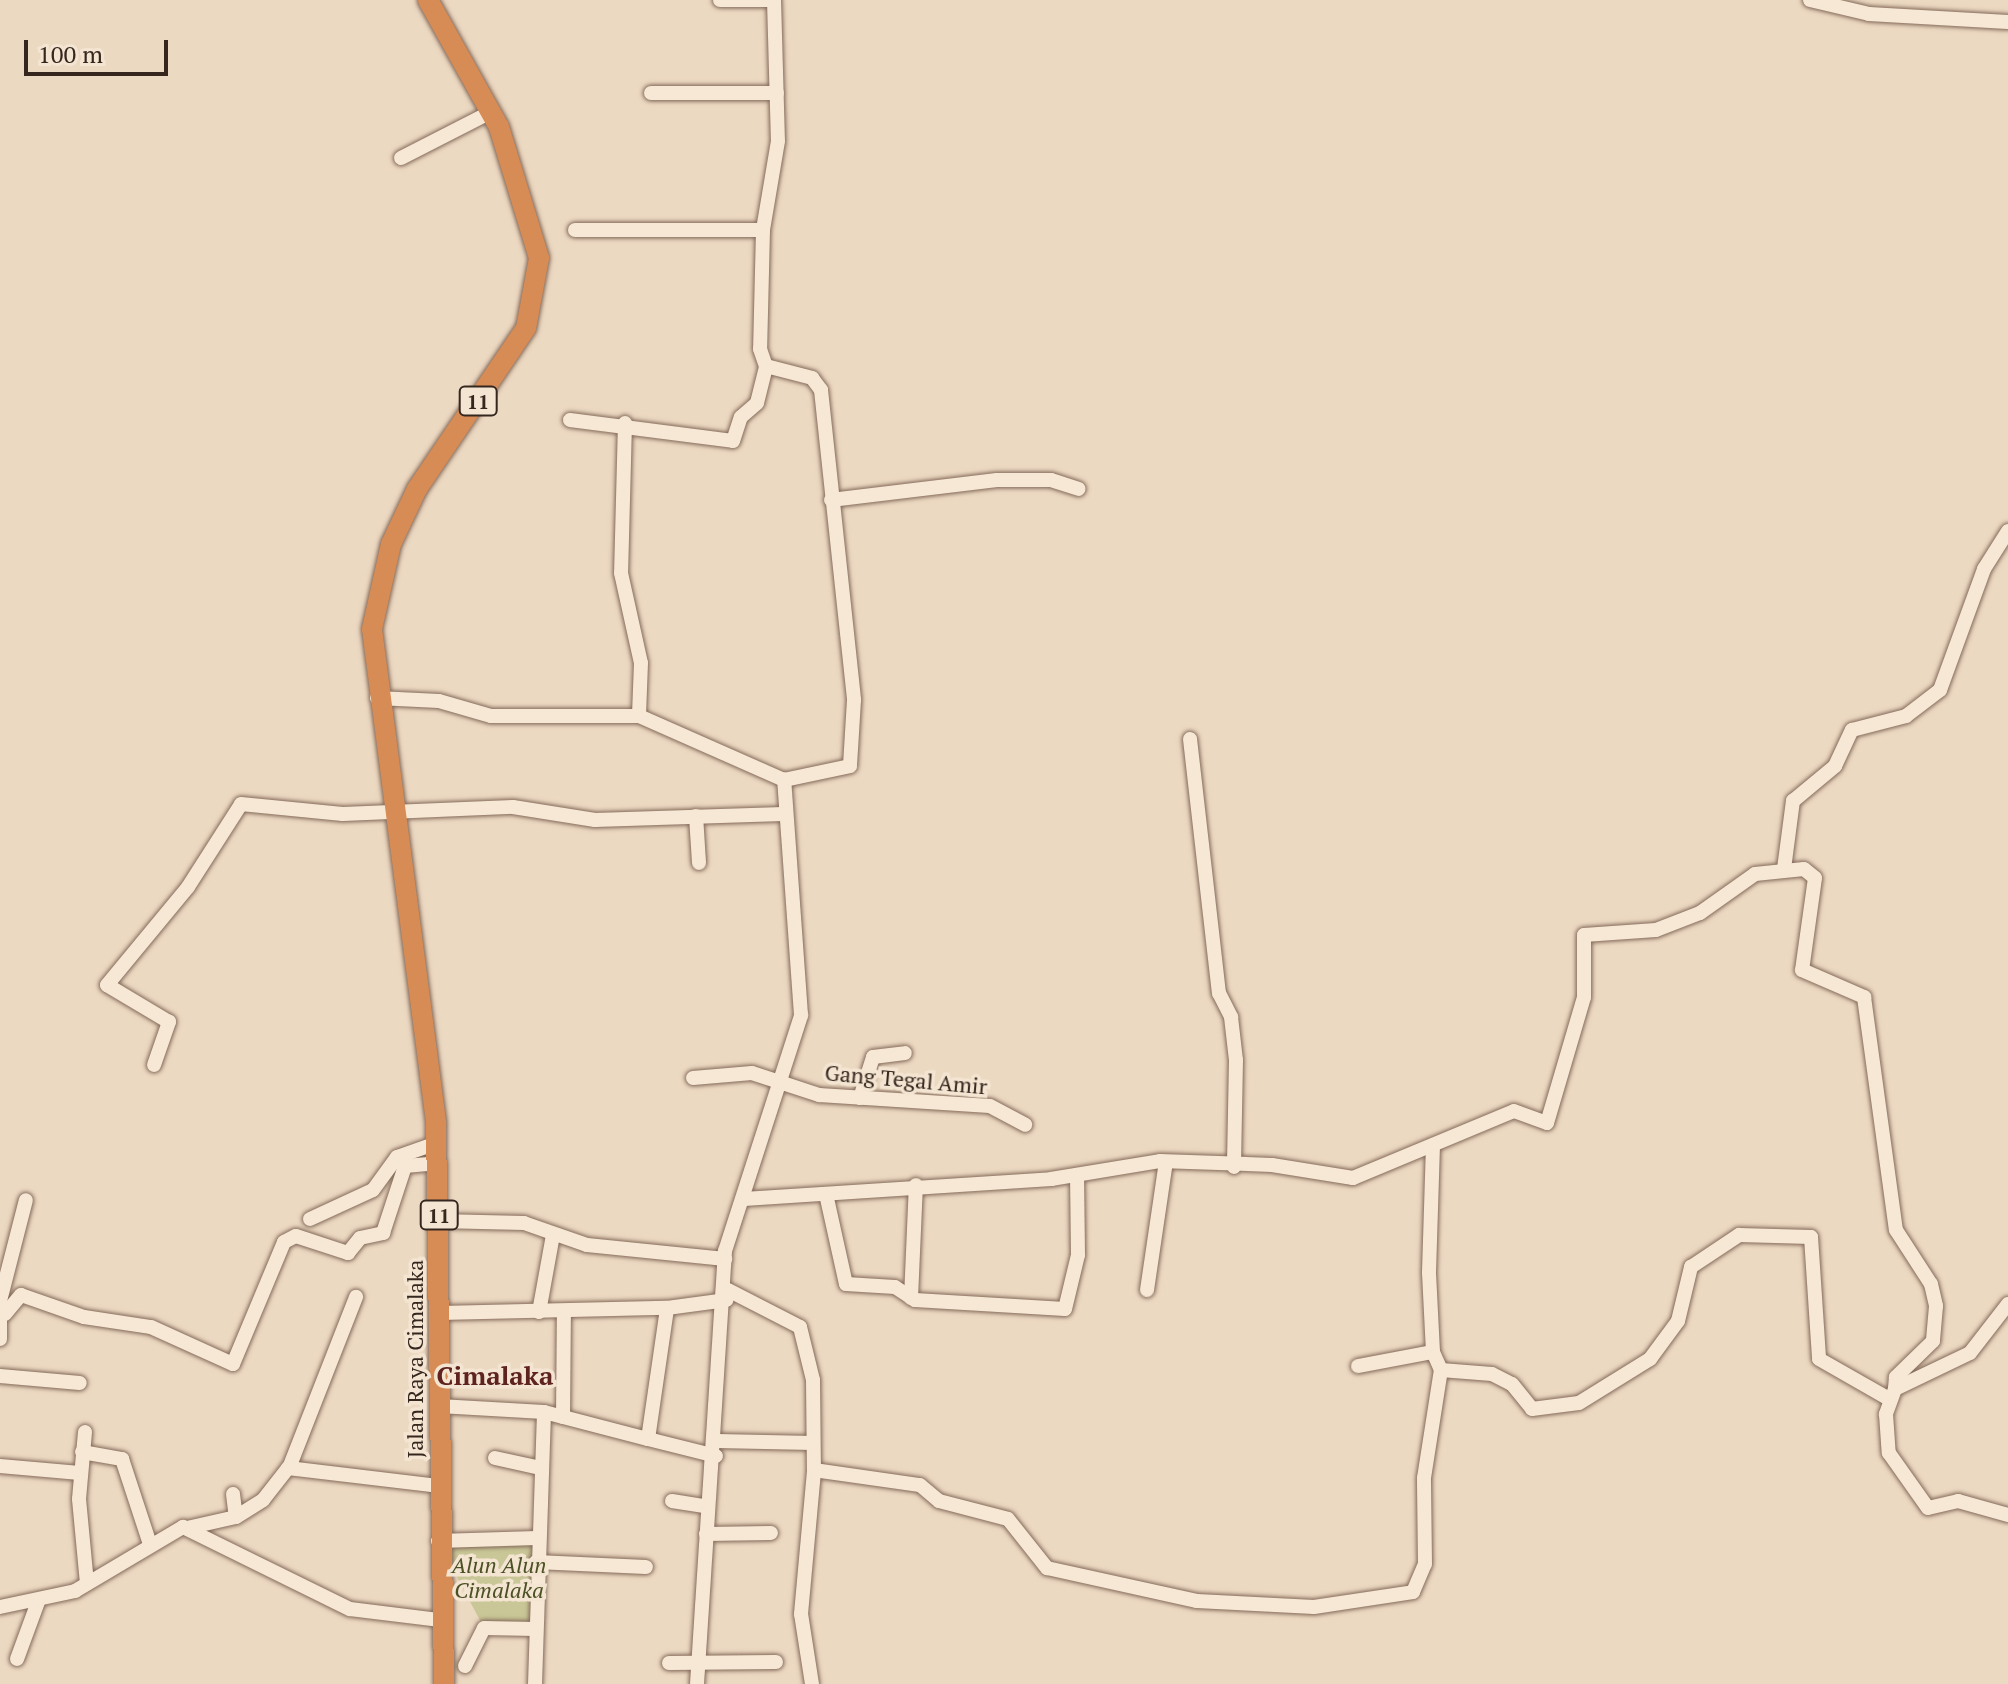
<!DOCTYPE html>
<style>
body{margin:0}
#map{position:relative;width:2008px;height:1684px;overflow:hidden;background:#ecd9c2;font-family:"PT Serif",serif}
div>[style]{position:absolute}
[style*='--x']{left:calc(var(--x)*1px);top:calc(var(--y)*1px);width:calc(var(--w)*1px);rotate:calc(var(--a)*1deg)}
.green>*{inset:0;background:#c9c797}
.roads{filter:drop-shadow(0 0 2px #846a5a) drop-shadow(0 0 2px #846a5a)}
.minor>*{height:14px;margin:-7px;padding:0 7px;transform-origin:7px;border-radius:7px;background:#f7e8d5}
.highway>*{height:20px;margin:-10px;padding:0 10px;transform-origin:10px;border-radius:10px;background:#d78c56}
span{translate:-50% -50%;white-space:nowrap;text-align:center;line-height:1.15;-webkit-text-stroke:7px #f3e5d1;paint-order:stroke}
.shield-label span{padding:2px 6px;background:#f3e5d1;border:2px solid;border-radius:6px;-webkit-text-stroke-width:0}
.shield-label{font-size:20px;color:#35261e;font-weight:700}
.street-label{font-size:22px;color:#35261e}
.park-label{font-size:22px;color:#4c5025;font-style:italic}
.quarter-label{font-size:26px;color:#5f231f;font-weight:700}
.scale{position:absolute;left:24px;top:40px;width:144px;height:36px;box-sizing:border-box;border:4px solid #35261e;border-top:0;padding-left:10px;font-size:24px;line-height:28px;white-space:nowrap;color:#35261e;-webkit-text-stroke:6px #f3e5d1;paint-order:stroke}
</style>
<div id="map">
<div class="green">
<div style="clip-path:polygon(537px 1538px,535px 1629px,484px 1628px,438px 1541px)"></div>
</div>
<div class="roads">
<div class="minor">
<div style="--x:720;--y:0;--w:50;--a:0"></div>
<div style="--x:774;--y:0;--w:141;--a:88.4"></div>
<div style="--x:778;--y:141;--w:90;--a:99.6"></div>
<div style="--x:763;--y:230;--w:119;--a:91.4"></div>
<div style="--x:760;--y:349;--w:18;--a:71"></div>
<div style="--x:766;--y:366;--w:48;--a:14.6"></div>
<div style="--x:812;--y:378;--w:15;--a:53"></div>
<div style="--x:821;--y:390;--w:312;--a:83.9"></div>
<div style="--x:854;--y:700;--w:66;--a:93.5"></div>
<div style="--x:850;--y:766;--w:67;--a:168"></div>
<div style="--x:1810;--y:0;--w:61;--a:13.3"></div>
<div style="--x:1869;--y:14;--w:139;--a:3.3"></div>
<div style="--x:651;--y:93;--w:126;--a:0"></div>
<div style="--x:401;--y:158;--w:101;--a:-27.1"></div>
<div style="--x:575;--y:230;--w:188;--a:0"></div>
<div style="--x:570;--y:420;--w:164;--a:7.3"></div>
<div style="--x:733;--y:441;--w:25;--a:-72"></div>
<div style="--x:741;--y:417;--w:21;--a:-41"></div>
<div style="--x:757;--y:403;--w:38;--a:-76"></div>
<div style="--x:625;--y:423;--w:150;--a:91.5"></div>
<div style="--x:621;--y:573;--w:92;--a:77.5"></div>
<div style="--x:641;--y:663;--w:53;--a:92.2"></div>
<div style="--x:831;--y:500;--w:167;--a:-6.9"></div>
<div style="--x:997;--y:480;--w:54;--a:0"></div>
<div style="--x:1051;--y:480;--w:29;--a:18"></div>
<div style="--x:377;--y:698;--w:62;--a:2.8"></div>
<div style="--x:439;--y:701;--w:54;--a:16.1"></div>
<div style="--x:491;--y:716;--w:148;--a:0"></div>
<div style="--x:639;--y:716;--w:158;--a:23.8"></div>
<div style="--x:1190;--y:739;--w:256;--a:83.5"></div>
<div style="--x:1219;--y:993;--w:27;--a:63"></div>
<div style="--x:1231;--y:1017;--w:43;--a:83.4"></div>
<div style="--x:1236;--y:1060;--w:107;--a:91.1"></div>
<div style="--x:696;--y:816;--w:47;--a:86.3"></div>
<div style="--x:1784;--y:869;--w:69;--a:-82.5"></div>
<div style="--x:1793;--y:801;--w:55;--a:-39.8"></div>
<div style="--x:1835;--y:766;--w:40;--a:-65"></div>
<div style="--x:1852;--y:730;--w:56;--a:-14.5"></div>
<div style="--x:1906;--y:716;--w:43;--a:-37.4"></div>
<div style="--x:1940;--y:690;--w:129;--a:-70"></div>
<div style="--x:1984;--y:569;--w:45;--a:-57.7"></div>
<div style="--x:154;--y:1065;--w:46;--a:-70.8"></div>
<div style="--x:169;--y:1022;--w:72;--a:-149.2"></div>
<div style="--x:107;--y:985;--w:127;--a:-50.4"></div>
<div style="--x:188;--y:887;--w:98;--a:-57.4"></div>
<div style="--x:241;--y:804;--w:102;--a:5.6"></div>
<div style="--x:343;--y:814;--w:170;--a:-2.4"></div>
<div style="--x:513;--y:807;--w:83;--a:9"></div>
<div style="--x:595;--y:820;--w:188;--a:-1.8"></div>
<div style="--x:693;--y:1078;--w:59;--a:-4.8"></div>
<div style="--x:752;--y:1073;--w:71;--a:18.2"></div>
<div style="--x:819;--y:1095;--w:171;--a:3.7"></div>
<div style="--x:990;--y:1106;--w:40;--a:28"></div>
<div style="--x:860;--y:1098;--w:43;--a:-72.4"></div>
<div style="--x:873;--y:1057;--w:32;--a:-7"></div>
<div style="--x:1433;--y:1145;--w:128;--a:91.8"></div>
<div style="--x:1429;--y:1273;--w:79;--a:87.1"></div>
<div style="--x:1433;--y:1352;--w:20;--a:66"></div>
<div style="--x:826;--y:1194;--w:92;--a:77.5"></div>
<div style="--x:846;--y:1284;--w:49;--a:3.5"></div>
<div style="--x:895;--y:1287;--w:24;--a:33"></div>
<div style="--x:915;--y:1300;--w:150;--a:3.4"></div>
<div style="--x:1065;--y:1309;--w:56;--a:-76.5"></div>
<div style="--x:1078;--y:1255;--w:80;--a:-90.7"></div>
<div style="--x:744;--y:1199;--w:308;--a:-3.7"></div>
<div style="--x:1051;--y:1179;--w:110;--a:-9.4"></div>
<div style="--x:1160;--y:1161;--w:112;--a:2"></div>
<div style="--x:1272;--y:1165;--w:82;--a:9.1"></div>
<div style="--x:1353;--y:1178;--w:174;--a:-22.6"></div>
<div style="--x:1514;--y:1111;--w:35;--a:20"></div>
<div style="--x:1547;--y:1123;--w:131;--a:-73.6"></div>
<div style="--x:1584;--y:997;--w:62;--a:-90"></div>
<div style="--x:1584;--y:935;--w:72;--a:-4"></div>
<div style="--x:1656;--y:930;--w:47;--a:-21.1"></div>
<div style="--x:1700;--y:913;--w:67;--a:-35.3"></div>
<div style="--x:1755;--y:874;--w:49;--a:-5.8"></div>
<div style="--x:1804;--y:869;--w:14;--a:39"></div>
<div style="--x:1815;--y:878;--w:93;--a:98"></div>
<div style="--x:1802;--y:970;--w:68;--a:23.5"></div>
<div style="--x:1864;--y:997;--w:235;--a:82.2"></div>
<div style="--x:1896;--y:1230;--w:64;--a:57.1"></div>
<div style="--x:1931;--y:1284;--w:23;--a:77"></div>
<div style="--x:1936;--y:1306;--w:35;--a:95"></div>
<div style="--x:1933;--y:1341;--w:52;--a:135.8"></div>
<div style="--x:1896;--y:1377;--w:12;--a:95"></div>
<div style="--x:310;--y:1219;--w:69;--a:-24.7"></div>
<div style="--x:373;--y:1190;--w:41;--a:-54"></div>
<div style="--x:397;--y:1157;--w:42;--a:-19.3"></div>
<div style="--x:439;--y:1221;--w:85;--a:1.3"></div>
<div style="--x:524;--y:1223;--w:67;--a:19.2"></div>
<div style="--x:587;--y:1245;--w:139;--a:5.8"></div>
<div style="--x:728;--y:1290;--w:81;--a:27.2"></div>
<div style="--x:800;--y:1327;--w:55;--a:76.2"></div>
<div style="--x:813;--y:1380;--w:90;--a:89.4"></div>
<div style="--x:814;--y:1470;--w:107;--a:8.1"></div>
<div style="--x:920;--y:1485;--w:25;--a:40"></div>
<div style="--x:939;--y:1501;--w:71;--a:14.6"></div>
<div style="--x:1008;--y:1519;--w:63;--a:51.5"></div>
<div style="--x:1047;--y:1568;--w:154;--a:12.4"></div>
<div style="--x:1197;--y:1601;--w:117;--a:2.9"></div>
<div style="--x:1314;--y:1607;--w:100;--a:-8.6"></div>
<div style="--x:1413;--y:1592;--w:30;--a:-67"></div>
<div style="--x:1425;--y:1564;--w:86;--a:-90.7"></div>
<div style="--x:1424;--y:1478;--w:109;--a:-81.1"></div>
<div style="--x:1441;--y:1370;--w:51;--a:4.5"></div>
<div style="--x:1492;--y:1374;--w:22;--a:27"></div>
<div style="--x:1512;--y:1384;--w:32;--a:51"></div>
<div style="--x:1532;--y:1409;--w:47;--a:-7.3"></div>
<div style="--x:1579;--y:1403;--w:84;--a:-31.8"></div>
<div style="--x:1650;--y:1359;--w:47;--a:-53.6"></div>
<div style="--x:1678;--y:1321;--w:56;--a:-76.5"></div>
<div style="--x:1691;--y:1267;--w:58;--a:-33.7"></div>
<div style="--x:1739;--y:1235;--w:72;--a:1.6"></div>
<div style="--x:1811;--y:1237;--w:122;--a:86.2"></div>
<div style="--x:1819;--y:1359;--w:81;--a:29.7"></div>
<div style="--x:1147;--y:1290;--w:129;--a:-81.6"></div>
<div style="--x:911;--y:1298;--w:113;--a:-87.5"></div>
<div style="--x:0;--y:1301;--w:104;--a:-75.6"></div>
<div style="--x:2008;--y:1304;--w:62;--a:127.8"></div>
<div style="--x:1970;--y:1353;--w:83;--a:154.4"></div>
<div style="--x:1895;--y:1389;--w:27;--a:110"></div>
<div style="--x:1886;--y:1414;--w:39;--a:86"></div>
<div style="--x:1889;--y:1453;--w:67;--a:54.7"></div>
<div style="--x:1928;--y:1508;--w:31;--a:-13"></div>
<div style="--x:1958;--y:1501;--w:52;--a:15.6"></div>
<div style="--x:539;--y:1312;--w:78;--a:-79.7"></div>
<div style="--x:440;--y:1313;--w:227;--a:-1.3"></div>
<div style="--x:667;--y:1308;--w:60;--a:-7.7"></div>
<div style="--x:5;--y:1314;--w:25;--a:-50"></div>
<div style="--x:21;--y:1295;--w:67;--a:19.2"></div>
<div style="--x:84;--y:1317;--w:68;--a:8.5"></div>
<div style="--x:151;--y:1327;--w:90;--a:24.3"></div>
<div style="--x:233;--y:1364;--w:132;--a:-67.3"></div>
<div style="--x:284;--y:1242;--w:13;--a:-27"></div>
<div style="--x:296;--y:1236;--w:55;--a:18.1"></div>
<div style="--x:348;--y:1253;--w:19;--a:-51"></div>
<div style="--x:360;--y:1238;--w:24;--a:-12"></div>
<div style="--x:383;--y:1233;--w:71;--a:-71.8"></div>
<div style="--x:405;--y:1166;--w:33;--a:-5"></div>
<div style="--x:0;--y:1339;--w:29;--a:-90"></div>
<div style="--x:1358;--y:1366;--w:76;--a:-10.6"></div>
<div style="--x:0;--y:1376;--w:80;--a:5"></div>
<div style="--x:439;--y:1406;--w:105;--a:3.3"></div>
<div style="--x:544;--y:1412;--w:107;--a:14.6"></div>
<div style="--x:648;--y:1439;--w:132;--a:-81.7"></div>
<div style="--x:563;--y:1417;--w:106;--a:-89.5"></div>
<div style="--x:85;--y:1432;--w:67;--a:95.1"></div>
<div style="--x:79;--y:1499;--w:85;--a:84.6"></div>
<div style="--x:648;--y:1439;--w:70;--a:14"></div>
<div style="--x:717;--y:1441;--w:96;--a:1.2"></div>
<div style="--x:82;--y:1452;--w:41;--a:9.9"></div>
<div style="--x:122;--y:1459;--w:86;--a:71.8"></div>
<div style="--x:495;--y:1458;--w:46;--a:12.5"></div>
<div style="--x:0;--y:1466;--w:80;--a:5"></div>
<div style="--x:289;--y:1468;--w:184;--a:-68.6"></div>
<div style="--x:233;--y:1494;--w:23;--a:83"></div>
<div style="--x:236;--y:1517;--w:32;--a:-32"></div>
<div style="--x:263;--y:1500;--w:41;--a:-52"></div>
<div style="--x:288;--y:1468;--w:151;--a:6.8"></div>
<div style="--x:672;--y:1501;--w:36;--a:9"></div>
<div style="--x:187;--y:1528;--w:50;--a:-12.7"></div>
<div style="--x:706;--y:1534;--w:65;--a:-0.9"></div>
<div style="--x:438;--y:1541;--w:99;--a:-1.7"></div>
<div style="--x:536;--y:1562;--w:110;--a:2.6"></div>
<div style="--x:0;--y:1607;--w:77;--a:-12"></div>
<div style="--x:75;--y:1591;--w:126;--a:-30.7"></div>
<div style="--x:183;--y:1527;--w:186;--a:26.2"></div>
<div style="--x:350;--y:1609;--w:91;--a:7"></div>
<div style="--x:17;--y:1659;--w:61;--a:-69.8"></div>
<div style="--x:669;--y:1663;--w:107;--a:-0.5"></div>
<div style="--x:465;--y:1666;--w:42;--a:-63.4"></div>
<div style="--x:484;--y:1628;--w:51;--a:1.1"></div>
<div style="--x:535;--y:1684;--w:272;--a:-88.1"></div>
<div style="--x:697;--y:1684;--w:434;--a:-86.3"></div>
<div style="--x:725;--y:1251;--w:248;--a:-72.1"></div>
<div style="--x:801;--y:1015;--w:236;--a:-94.1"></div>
<div style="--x:812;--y:1684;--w:71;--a:-98.9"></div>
<div style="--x:801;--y:1614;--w:145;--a:-84.8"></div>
</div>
<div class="highway">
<div style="--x:428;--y:0;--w:145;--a:60.8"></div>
<div style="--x:499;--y:127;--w:137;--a:73"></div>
<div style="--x:539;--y:258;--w:71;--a:100.5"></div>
<div style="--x:526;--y:328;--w:194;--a:124.1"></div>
<div style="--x:417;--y:489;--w:61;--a:115.3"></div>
<div style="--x:391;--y:544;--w:87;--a:102.6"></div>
<div style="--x:372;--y:629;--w:499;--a:82.6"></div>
<div style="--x:436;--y:1124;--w:560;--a:89.18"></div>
</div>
</div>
<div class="shield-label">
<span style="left:478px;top:401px">11</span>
<span style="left:439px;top:1215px">11</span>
</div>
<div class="street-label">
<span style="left:906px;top:1079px;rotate:5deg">Gang Tegal Amir</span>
<span style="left:415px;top:1359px;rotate:-90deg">Jalan Raya Cimalaka</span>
</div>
<div class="park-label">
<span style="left:499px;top:1577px">Alun Alun<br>Cimalaka</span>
</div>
<div class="quarter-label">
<span style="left:495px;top:1376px">Cimalaka</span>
</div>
<div class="scale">100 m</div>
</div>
